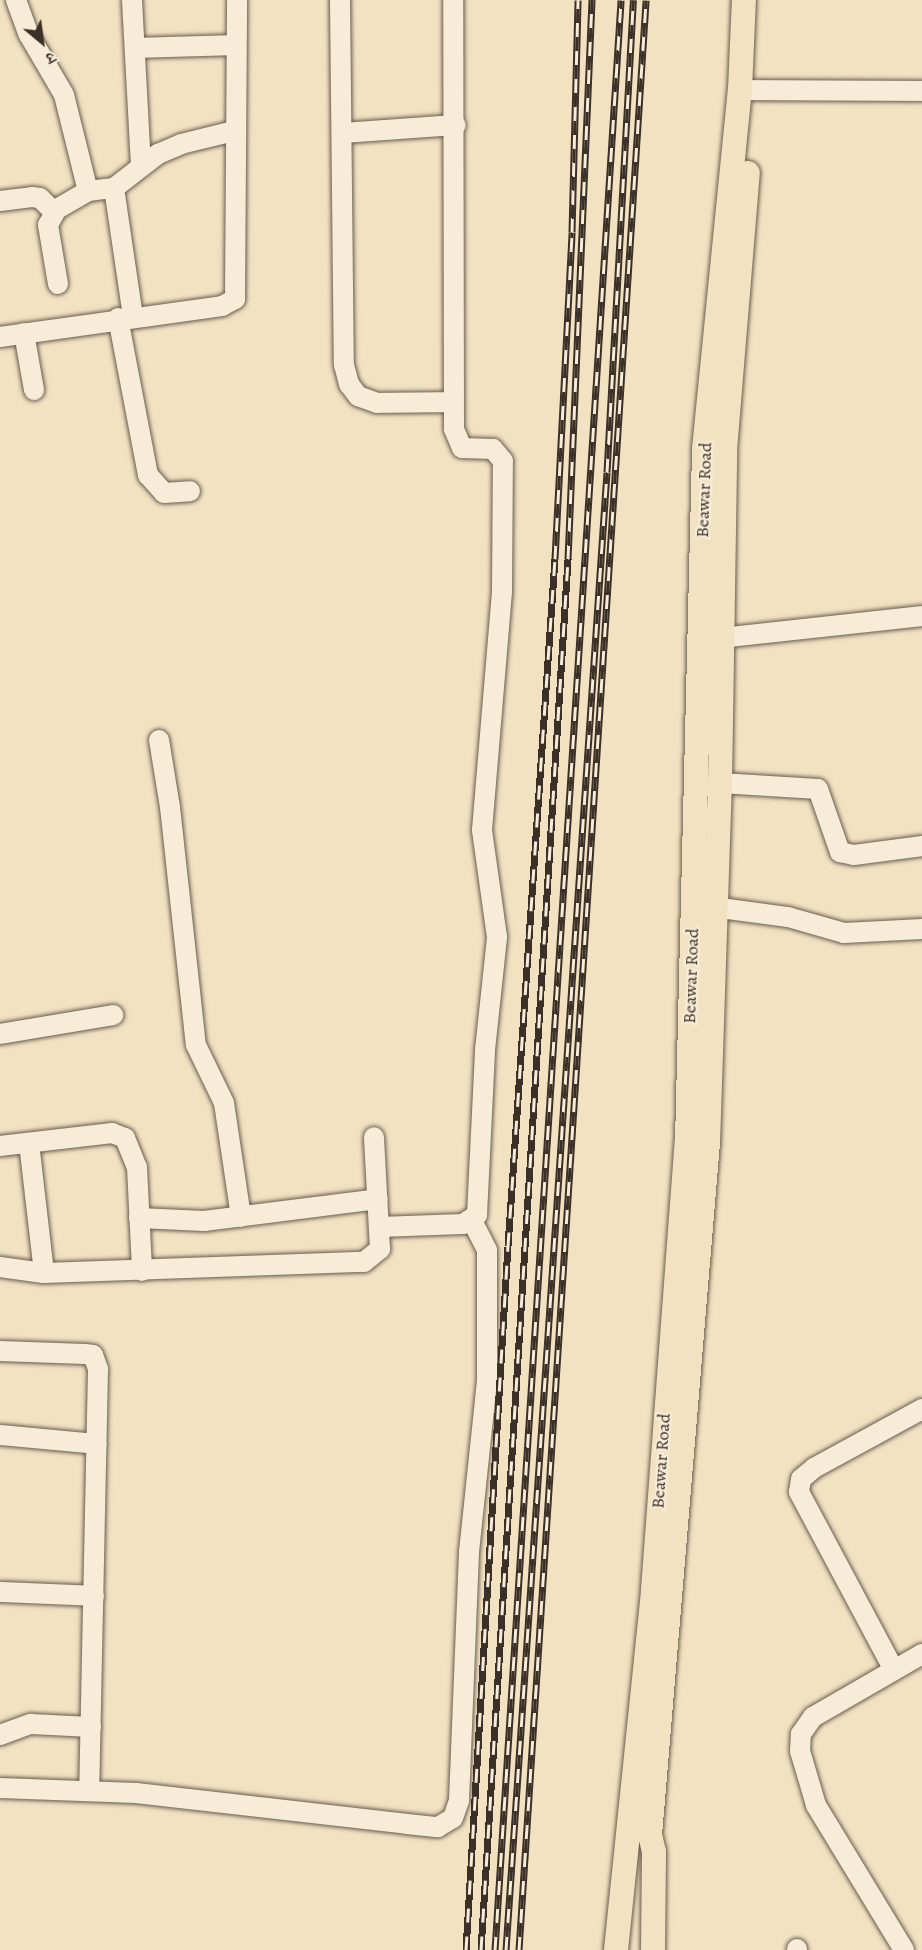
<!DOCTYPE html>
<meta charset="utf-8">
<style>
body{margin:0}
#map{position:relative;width:922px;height:1950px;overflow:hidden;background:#f3e2c2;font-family:Alegreya,"Noto Serif Devanagari",serif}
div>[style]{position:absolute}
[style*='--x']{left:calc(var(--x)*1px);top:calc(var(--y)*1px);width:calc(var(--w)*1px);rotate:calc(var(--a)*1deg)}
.roads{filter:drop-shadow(0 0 2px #695c4e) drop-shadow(0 0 2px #695c4e)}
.minor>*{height:20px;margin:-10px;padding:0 10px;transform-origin:10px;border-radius:10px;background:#f7ecd7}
.major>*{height:24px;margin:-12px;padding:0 12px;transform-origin:12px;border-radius:12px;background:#f3e2c2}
.rail>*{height:7px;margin-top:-3.5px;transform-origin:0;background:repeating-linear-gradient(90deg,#f7ecd7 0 14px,#3b3027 0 28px);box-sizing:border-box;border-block:2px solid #3b3027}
span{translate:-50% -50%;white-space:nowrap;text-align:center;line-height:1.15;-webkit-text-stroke:4.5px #f7ecd7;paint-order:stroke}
.street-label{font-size:18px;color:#3b3027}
.north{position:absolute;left:12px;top:12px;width:60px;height:60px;-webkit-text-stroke:4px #f7ecd7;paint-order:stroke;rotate:151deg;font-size:16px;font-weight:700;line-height:24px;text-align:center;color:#3b3027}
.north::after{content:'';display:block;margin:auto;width:21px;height:27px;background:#3b3027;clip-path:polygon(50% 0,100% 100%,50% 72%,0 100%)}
</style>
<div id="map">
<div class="roads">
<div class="minor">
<div style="--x:16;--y:0;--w:37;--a:70"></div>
<div style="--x:29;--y:35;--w:69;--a:59.7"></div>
<div style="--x:64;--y:95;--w:99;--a:76"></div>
<div style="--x:132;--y:0;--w:167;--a:86.9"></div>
<div style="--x:340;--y:0;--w:365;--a:89.4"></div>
<div style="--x:344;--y:365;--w:20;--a:75"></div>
<div style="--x:349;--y:384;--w:15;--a:53"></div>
<div style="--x:358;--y:396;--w:20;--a:20"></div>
<div style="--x:377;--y:403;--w:77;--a:-0.7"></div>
<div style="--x:135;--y:48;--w:101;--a:-1.7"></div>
<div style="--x:740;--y:90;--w:182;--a:0.3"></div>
<div style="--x:342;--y:133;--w:114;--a:-4"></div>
<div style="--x:114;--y:188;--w:129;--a:81.6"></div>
<div style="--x:0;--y:201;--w:32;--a:-7"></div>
<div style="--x:32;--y:197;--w:8;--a:7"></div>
<div style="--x:40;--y:198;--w:20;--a:45"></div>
<div style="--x:58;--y:284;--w:60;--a:-99.6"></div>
<div style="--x:48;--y:225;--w:18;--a:-61"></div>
<div style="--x:57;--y:209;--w:36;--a:-30"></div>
<div style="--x:88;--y:191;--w:26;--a:-7"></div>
<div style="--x:114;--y:188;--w:56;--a:-37.7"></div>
<div style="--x:158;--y:154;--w:25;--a:-23"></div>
<div style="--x:181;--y:144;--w:55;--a:-13.8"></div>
<div style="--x:118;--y:318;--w:160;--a:79.2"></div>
<div style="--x:148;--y:475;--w:24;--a:48"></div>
<div style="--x:164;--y:493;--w:26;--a:-4"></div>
<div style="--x:24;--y:333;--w:58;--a:80"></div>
<div style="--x:0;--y:337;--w:224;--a:-7.9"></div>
<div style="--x:222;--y:306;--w:15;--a:-28"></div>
<div style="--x:235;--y:299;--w:299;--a:-89.6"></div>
<div style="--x:720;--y:638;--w:203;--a:-6.2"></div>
<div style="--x:159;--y:740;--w:68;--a:80.7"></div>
<div style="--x:170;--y:807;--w:239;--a:83.8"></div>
<div style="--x:196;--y:1045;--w:64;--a:64.2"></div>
<div style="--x:224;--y:1103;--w:115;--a:81.5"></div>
<div style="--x:720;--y:783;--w:98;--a:3.5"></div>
<div style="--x:818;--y:789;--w:67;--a:70.8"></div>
<div style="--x:840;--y:852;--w:14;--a:12"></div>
<div style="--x:854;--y:855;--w:69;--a:-7.5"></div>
<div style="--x:713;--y:907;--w:76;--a:7.6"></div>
<div style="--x:788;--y:917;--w:58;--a:15.9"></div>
<div style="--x:844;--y:933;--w:78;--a:-2.9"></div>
<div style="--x:0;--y:1034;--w:115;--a:-9.5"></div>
<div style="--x:29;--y:1143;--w:131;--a:83.4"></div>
<div style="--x:0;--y:1146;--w:113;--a:-6.6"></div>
<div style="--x:112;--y:1133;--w:14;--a:21"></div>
<div style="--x:125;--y:1138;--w:31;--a:68"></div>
<div style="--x:137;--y:1167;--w:104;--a:87.2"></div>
<div style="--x:139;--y:1218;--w:65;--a:2.6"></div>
<div style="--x:204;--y:1221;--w:175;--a:-7.2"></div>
<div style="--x:379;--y:1227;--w:84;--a:-2"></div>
<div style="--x:463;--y:1224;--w:17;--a:-33"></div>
<div style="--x:477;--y:1215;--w:165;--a:-87.2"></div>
<div style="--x:485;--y:1050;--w:114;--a:-83.9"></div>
<div style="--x:497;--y:937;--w:108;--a:-98"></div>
<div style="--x:482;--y:830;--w:240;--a:-85.2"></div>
<div style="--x:502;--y:591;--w:130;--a:-89.6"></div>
<div style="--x:503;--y:461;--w:16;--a:-130"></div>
<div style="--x:493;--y:449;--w:31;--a:-178"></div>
<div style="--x:462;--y:448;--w:21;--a:-113"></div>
<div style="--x:454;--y:429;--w:429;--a:-90.1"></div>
<div style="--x:0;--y:1267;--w:44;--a:7.8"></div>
<div style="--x:44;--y:1273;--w:320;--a:-2"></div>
<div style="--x:364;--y:1262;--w:21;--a:-39"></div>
<div style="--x:380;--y:1249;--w:112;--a:-93.1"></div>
<div style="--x:0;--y:1351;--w:85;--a:2"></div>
<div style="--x:85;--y:1354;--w:8;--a:7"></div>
<div style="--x:93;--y:1355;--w:15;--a:70"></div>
<div style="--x:98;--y:1369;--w:422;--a:91.2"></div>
<div style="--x:0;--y:1435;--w:97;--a:5.3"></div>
<div style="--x:0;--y:1592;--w:94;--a:2.4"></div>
<div style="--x:894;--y:1670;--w:202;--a:-118.1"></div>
<div style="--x:799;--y:1492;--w:13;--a:-81"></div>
<div style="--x:801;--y:1479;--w:17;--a:-40"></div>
<div style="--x:814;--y:1468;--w:123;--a:-28.6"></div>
<div style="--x:0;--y:1735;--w:33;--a:-20"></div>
<div style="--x:31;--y:1724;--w:60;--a:2.9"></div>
<div style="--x:0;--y:1788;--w:136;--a:2.1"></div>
<div style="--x:136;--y:1793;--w:273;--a:6.5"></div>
<div style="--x:407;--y:1824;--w:31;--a:6"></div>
<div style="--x:438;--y:1827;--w:17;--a:-31"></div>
<div style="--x:453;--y:1818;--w:18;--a:-71"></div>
<div style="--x:459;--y:1801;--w:249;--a:-87.7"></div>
<div style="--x:469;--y:1552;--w:173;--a:-84"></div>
<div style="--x:487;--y:1380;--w:130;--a:-90"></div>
<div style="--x:487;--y:1250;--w:33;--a:-117"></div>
<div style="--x:797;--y:1949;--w:1;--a:90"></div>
<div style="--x:904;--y:1950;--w:170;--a:-121.3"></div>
<div style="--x:816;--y:1805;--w:56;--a:-106.5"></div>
<div style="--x:800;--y:1751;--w:17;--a:-87"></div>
<div style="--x:801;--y:1734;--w:21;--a:-55"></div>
<div style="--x:813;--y:1717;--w:126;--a:-30"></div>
</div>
<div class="major">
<div style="--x:616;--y:1950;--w:349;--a:-84.1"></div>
<div style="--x:652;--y:1603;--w:462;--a:-85.7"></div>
<div style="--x:687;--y:1142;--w:693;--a:-88.59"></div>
<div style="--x:704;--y:449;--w:361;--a:-84.3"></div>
<div style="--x:740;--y:90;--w:90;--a:-87.5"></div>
<div style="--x:653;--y:1950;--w:98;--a:-89.4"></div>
<div style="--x:654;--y:1852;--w:17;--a:-103"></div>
<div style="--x:650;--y:1835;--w:694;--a:-85.21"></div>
<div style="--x:708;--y:1143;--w:360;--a:-88.1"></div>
<div style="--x:720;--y:783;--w:333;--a:-89.1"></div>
<div style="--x:725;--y:450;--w:278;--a:-85.3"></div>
</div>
</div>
<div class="rail">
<div style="--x:466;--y:1950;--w:705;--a:-86.59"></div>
<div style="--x:508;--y:1246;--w:689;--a:-86.09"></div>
<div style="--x:555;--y:559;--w:327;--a:-87"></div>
<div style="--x:572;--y:232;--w:232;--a:-88.5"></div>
<div style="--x:481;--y:1950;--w:1394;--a:-86.42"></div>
<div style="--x:568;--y:559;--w:560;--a:-87.54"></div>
<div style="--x:495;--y:1950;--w:1954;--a:-86.3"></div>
<div style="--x:506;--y:1950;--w:1481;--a:-86.09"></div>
<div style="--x:607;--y:472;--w:473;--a:-86.8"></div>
<div style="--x:519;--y:1950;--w:1954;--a:-86.27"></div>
</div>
<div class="street-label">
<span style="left:704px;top:490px;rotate:-88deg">Beawar Road</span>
<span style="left:691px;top:976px;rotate:-88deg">Beawar Road</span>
<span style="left:661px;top:1461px;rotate:-86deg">Beawar Road</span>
</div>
<div class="north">उ</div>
</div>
